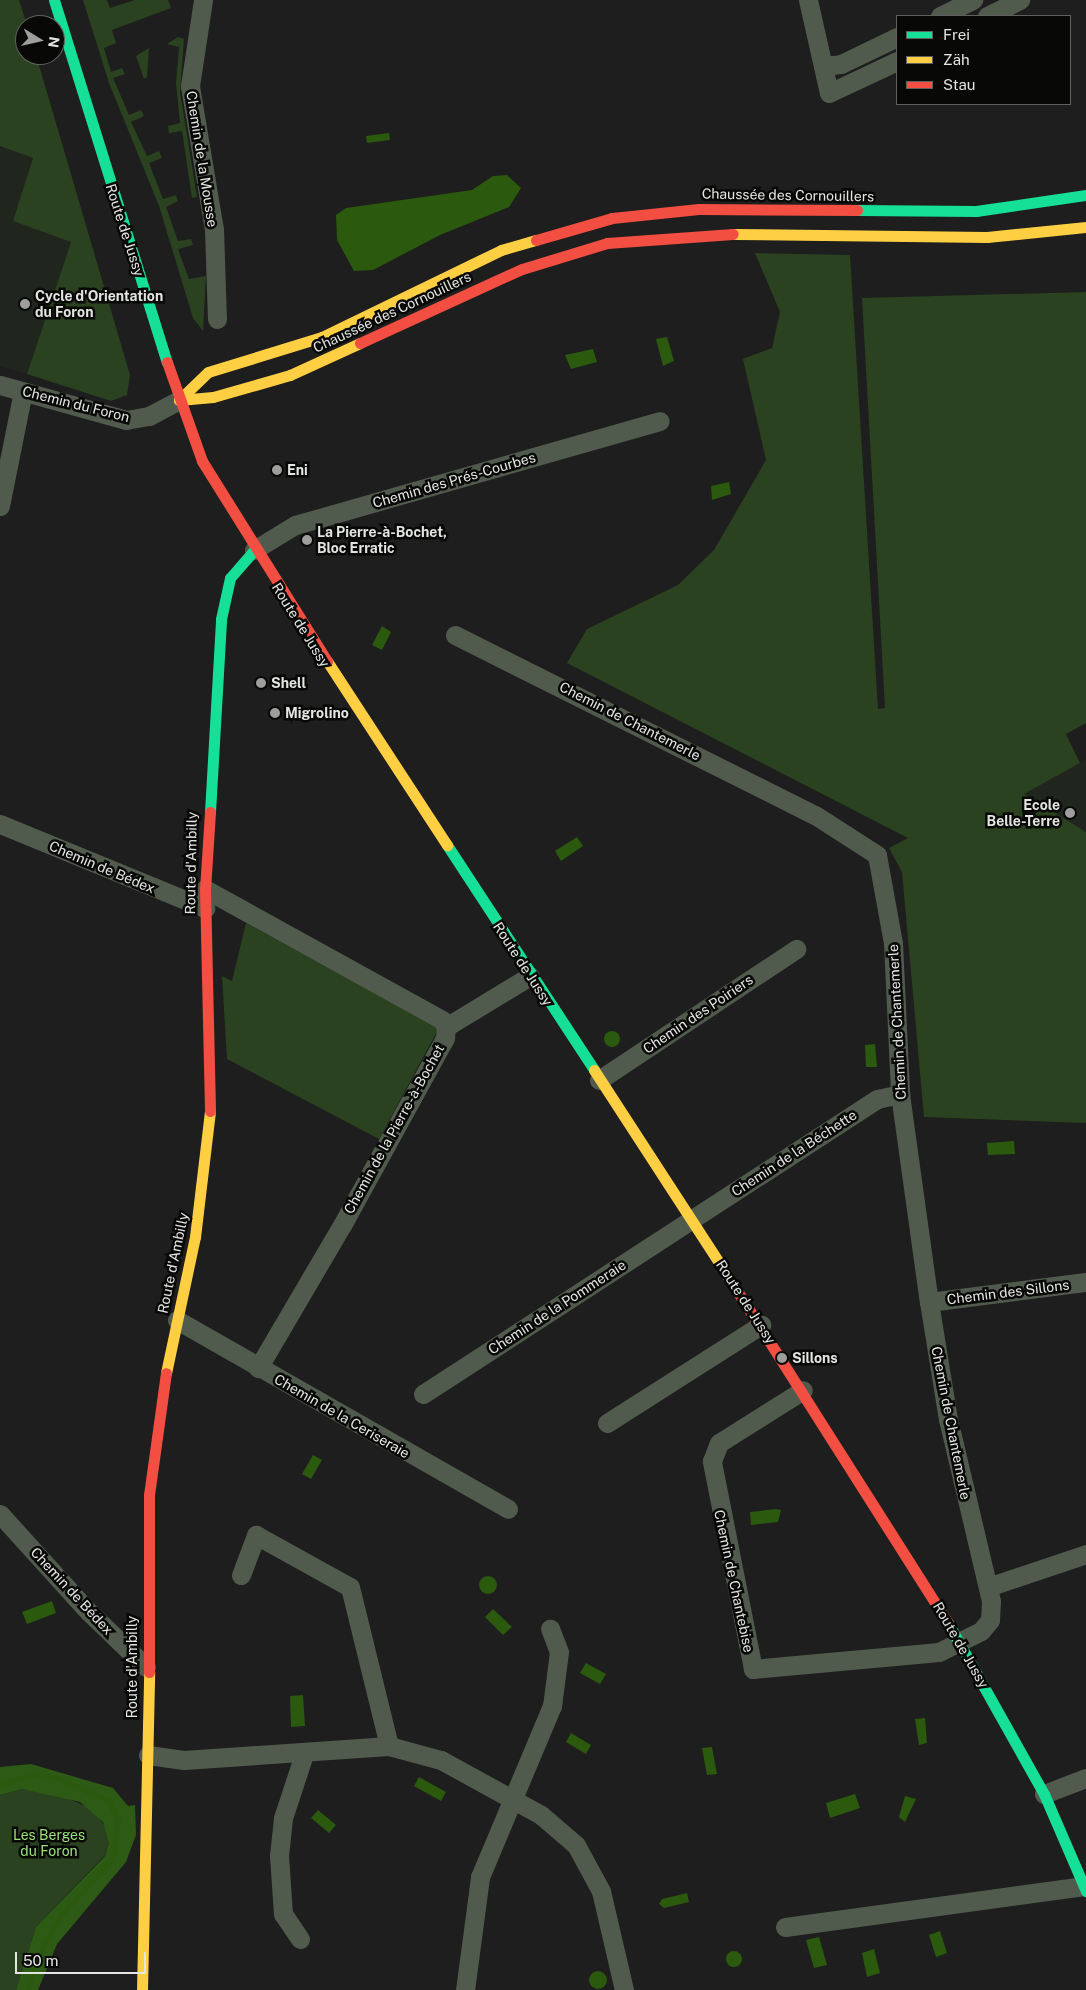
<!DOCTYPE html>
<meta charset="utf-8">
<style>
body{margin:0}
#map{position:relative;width:1086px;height:1990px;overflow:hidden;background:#1d1e1d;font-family:"Public Sans",sans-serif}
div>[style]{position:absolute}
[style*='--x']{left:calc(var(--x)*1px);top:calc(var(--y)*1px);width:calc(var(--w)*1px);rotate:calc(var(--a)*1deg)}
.built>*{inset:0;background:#20251e}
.green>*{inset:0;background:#2a421f}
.forest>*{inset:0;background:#2d5a14}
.water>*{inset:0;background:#2b590e}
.round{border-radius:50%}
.stream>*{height:5px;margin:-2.5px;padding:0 2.5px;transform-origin:2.5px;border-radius:2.5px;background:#2b590e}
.street>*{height:19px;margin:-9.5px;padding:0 9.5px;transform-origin:9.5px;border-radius:9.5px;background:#515b4d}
.fast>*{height:11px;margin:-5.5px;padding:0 5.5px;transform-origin:5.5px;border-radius:5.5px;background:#16e098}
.slow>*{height:11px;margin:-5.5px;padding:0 5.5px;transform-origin:5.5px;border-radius:5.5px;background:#ffcf43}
.jam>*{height:11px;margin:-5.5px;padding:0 5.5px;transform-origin:5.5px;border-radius:5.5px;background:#f24e42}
.dots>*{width:14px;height:14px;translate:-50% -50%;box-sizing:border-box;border:2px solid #080907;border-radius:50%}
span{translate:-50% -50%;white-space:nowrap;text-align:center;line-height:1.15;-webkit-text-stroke:5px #080907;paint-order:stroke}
.street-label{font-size:14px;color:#e3e5e2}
.poi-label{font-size:14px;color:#e3e5e2;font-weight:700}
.left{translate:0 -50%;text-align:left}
.right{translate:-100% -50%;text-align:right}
.park-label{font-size:14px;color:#9ce37d}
.legend{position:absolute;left:896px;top:15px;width:175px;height:90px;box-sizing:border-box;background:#080907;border:1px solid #60615f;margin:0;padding:6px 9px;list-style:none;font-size:15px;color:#e3e5e2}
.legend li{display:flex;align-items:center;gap:10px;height:25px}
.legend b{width:25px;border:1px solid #60615f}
.north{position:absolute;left:15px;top:15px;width:50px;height:50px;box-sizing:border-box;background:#080907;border:1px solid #60615f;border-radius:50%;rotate:99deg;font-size:14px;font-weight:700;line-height:20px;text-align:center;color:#e3e5e2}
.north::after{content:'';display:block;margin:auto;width:18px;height:22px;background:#9e9f9d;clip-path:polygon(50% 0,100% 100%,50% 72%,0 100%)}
.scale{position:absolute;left:15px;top:1952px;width:131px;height:22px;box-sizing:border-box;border:2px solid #e3e5e2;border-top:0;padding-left:6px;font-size:15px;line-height:18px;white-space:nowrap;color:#e3e5e2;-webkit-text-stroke:4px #080907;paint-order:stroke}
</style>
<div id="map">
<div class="built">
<div style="clip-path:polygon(0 146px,33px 158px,14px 221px,71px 241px,27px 374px,0 366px)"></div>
<div style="clip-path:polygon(1086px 760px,1086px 832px,1024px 794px)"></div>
</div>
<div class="green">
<div style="clip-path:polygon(0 0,19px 0,27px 25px,25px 55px,36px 55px,130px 375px,127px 395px,111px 401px,27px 374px,71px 242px,13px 221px,33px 158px,0 146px)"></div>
<div style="clip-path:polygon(83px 0,107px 0,110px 8px,135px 0,168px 0,171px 8px,112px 30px,116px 43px,104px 48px,111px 72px,122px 68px,125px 74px,113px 78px,129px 115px,141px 110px,144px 116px,131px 122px,147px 156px,159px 151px,162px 158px,149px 163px,163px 199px,176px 195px,178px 201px,166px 207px,178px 241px,191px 239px,193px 245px,178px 249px,189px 279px,206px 276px,203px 331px,193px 318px,159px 206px,109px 83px)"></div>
<div style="clip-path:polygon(178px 37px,184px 39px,180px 92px,197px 197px,192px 198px,182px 131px,169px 133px,168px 126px,180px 123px,176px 83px,179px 47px,167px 44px)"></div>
<div style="clip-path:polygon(149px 48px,147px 77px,144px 79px,136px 56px)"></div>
<div style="clip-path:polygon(755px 253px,850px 255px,878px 709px,885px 708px,862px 298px,1086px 292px,1086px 723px,1066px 734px,1080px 763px,1024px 794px,1086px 832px,1086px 1123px,924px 1117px,902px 872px,889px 848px,908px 838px,567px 663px,587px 629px,678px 585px,714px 550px,766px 460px,743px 359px,772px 348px,780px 312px)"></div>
<div style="clip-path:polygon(246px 923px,439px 1028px,379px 1139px,227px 1059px,222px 976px,232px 981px)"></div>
<div style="clip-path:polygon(22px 1789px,54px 1793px,95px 1810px,108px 1832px,109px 1843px,105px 1855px,36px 1927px,16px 1990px,0 1990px,0 1795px)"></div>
</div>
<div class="forest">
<div style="clip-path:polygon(31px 1764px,113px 1788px,128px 1806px,135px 1805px,136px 1835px,126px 1862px,57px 1944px,38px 1990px,16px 1990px,36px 1927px,105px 1856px,109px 1843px,103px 1822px,80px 1802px,22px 1789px,0 1795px,0 1767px)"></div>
</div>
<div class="water">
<div style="clip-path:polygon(389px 133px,390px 140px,367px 143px,366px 136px)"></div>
<div style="clip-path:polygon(507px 175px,521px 188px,509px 207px,440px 235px,373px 270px,354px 271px,337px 240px,336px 215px,346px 208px,472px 190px,493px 176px)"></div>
<div style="clip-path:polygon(667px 337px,674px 361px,663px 366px,656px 339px)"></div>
<div style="clip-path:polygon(593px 349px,597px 362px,571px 369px,565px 355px)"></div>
<div style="clip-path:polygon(729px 482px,731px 494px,712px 500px,711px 486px)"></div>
<div style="clip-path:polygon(382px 626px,391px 632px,382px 650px,372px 645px)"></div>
<div style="clip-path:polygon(577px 837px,583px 846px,561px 861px,555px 851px)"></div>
<div class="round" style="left:604px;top:1031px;width:16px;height:16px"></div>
<div style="clip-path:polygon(875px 1044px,877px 1067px,866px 1067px,865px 1045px)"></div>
<div style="clip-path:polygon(1014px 1141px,1015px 1154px,988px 1155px,987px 1143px)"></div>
<div style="clip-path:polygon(313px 1455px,322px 1460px,311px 1479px,302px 1474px)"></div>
<div style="clip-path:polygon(776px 1509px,781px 1510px,778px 1522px,751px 1525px,750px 1512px)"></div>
<div class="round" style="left:479px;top:1576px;width:18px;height:18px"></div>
<div style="clip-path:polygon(52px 1601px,56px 1613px,27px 1624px,22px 1612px)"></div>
<div style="clip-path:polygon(493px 1609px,512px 1627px,503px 1635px,485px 1617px)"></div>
<div style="clip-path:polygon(586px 1663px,606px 1674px,600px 1684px,580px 1673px)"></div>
<div style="clip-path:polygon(303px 1695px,305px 1726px,291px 1727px,290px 1696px)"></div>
<div style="clip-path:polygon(925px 1718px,927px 1743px,919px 1745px,915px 1719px)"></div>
<div style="clip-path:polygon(571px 1733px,591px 1745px,586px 1754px,566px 1742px)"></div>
<div style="clip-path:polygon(712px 1747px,717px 1774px,707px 1775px,702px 1748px)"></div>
<div style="clip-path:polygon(419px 1777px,446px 1792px,441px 1801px,414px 1786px)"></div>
<div style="clip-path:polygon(855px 1794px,860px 1808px,830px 1818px,826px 1803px)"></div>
<div style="clip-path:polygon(905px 1796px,916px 1799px,905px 1822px,899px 1817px)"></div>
<div style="clip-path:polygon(318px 1810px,336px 1825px,329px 1833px,311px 1818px)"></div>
<div style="clip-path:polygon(687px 1893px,689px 1902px,664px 1908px,659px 1904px,662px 1899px)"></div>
<div style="clip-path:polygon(940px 1931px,947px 1953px,936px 1957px,929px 1935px)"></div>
<div style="clip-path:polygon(819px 1937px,827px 1965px,814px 1968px,806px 1940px)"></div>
<div style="clip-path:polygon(874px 1949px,880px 1973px,867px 1977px,862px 1953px)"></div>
<div class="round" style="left:726px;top:1951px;width:16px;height:16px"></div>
<div class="round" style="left:589px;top:1971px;width:18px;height:18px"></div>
</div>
<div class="stream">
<div style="--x:0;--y:1785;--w:34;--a:-19"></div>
<div style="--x:32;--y:1774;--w:26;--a:9"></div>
<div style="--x:58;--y:1778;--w:56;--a:24.3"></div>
<div style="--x:109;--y:1801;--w:22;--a:66"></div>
<div style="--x:118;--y:1821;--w:38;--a:99"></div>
<div style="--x:112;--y:1859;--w:77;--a:132.4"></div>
<div style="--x:60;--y:1916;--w:37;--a:119"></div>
<div style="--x:42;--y:1948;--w:45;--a:109.7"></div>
</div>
<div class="street">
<div style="--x:203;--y:0;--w:87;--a:98.6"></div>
<div style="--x:190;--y:86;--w:145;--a:80.5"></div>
<div style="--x:214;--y:229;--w:90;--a:88.1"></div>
<div style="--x:808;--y:0;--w:95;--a:77.3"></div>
<div style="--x:829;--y:93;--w:75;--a:-25.2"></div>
<div style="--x:940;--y:16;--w:37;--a:-26"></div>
<div style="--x:987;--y:16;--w:37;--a:-26"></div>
<div style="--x:823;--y:66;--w:18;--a:-6"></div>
<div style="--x:841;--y:64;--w:62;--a:-25.7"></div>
<div style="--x:0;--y:385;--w:131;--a:15.5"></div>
<div style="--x:126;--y:420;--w:23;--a:-10"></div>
<div style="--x:149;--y:416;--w:34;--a:-28"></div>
<div style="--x:0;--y:506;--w:117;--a:-78.7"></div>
<div style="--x:254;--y:550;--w:48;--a:-31.4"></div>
<div style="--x:295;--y:525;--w:379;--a:-15.9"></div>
<div style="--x:455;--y:635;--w:402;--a:26.6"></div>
<div style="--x:815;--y:815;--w:74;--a:32.8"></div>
<div style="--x:877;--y:855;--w:89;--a:79.7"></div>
<div style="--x:893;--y:943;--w:151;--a:87.3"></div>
<div style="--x:900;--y:1094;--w:210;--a:82.1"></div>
<div style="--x:929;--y:1302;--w:119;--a:80.8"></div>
<div style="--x:948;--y:1419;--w:187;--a:76.7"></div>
<div style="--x:991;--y:1601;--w:19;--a:93"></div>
<div style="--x:990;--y:1620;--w:14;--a:129"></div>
<div style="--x:981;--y:1631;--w:47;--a:153.4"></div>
<div style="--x:939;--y:1652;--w:187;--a:174.8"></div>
<div style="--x:753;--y:1669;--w:212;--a:-101.2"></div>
<div style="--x:712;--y:1461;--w:19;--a:-69"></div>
<div style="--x:719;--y:1443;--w:99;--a:-32.2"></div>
<div style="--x:0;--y:824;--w:222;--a:22.3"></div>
<div style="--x:205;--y:889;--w:271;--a:28.9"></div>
<div style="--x:442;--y:1020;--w:8;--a:60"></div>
<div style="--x:446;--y:1027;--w:11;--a:95"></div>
<div style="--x:445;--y:1038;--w:213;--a:118.8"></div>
<div style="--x:342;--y:1225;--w:166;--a:120.4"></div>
<div style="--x:446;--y:1027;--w:98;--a:-31.3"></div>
<div style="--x:599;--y:1080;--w:237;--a:-33.6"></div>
<div style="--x:929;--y:1302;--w:158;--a:-7.3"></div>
<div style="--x:177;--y:1320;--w:381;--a:29.7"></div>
<div style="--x:423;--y:1394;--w:541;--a:-33.01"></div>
<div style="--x:877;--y:1099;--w:24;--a:-12"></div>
<div style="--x:607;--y:1423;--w:183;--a:-32.5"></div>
<div style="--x:0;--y:1514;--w:132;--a:47.8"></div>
<div style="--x:89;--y:1612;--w:79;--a:44"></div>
<div style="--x:241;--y:1575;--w:43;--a:-69.4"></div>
<div style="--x:256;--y:1535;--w:107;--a:29"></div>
<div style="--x:350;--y:1587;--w:164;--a:76.2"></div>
<div style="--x:988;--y:1587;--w:103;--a:-18.6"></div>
<div style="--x:148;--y:1755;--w:36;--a:8"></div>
<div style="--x:184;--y:1760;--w:205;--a:-3.9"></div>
<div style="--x:389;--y:1746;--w:54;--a:15.1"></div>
<div style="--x:441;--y:1760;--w:114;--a:28.8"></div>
<div style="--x:541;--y:1815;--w:46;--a:40.6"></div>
<div style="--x:576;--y:1845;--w:52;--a:61.5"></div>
<div style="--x:601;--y:1891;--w:102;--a:76.9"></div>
<div style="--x:1044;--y:1794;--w:45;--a:-20.9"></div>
<div style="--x:785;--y:1927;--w:302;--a:-7.8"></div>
<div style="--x:300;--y:1939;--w:30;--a:-124"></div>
<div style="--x:283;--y:1914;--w:58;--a:-93.9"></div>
<div style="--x:279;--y:1856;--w:38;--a:-84"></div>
<div style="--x:283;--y:1818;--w:67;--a:-71.8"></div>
<div style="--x:465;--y:1990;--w:114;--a:-82.4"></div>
<div style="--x:480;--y:1877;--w:186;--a:-67.2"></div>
<div style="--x:552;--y:1706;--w:54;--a:-82.6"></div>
<div style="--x:559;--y:1652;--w:25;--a:-111"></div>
</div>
<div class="fast">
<div style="--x:54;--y:0;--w:379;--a:72.7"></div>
<div style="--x:857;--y:210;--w:119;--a:0.5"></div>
<div style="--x:976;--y:211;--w:111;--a:-8.3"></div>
<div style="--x:210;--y:812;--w:193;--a:-86.7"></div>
<div style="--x:221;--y:619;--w:42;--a:-77.6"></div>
<div style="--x:230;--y:578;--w:37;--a:-49"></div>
<div style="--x:447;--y:845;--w:269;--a:56.8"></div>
<div style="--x:948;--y:1623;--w:196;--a:60.7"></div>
<div style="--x:1044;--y:1794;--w:106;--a:66.6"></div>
</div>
<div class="slow">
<div style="--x:733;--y:234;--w:254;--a:0.7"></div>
<div style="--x:987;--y:237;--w:100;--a:-5.8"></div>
<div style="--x:179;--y:400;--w:40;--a:-44"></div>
<div style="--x:208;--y:372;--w:119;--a:-17.1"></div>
<div style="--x:322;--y:337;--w:199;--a:-25.9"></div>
<div style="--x:501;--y:250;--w:36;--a:-16"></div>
<div style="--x:179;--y:400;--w:34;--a:-5"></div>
<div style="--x:213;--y:397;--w:80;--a:-15.9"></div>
<div style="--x:290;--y:375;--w:77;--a:-24.6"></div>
<div style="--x:327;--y:661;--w:220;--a:56.9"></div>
<div style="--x:594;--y:1070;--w:248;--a:57"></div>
<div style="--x:166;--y:1373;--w:139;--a:-78"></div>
<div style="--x:195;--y:1237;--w:127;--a:-83.2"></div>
<div style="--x:142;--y:1990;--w:318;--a:-88.7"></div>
</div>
<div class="jam">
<div style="--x:536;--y:240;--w:79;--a:-16.1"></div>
<div style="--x:612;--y:218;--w:87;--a:-5.9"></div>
<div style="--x:699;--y:209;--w:158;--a:0.4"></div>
<div style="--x:360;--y:343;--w:178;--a:-24.6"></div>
<div style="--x:522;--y:269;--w:89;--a:-17"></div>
<div style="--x:607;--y:243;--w:126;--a:-4.1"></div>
<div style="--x:167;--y:362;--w:105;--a:70.5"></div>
<div style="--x:202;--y:461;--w:236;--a:58"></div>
<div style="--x:210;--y:812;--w:77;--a:93.7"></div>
<div style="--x:205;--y:889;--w:222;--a:88.7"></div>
<div style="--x:729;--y:1278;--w:409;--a:57.6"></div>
<div style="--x:149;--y:1672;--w:177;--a:-90"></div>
<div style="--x:149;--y:1495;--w:123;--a:-82.1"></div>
</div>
<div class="dots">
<div style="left:25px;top:304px;background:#9e9f9d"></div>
<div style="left:277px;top:470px;background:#9e9f9d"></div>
<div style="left:307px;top:540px;background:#9e9f9d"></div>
<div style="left:261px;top:683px;background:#9e9f9d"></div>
<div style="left:275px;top:713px;background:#9e9f9d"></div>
<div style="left:1070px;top:813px;background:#9e9f9d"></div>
<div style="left:782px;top:1358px;background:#9e9f9d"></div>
</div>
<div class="street-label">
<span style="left:202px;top:159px;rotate:81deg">Chemin de la Mousse</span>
<span style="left:788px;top:195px;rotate:1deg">Chaussée des Cornouillers</span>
<span style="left:125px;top:230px;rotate:72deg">Route de Jussy</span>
<span style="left:392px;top:312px;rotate:-25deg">Chaussée des Cornouillers</span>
<span style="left:76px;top:404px;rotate:14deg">Chemin du Foron</span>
<span style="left:454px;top:480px;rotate:-16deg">Chemin des Prés-Courbes</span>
<span style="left:301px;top:625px;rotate:58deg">Route de Jussy</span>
<span style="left:630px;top:721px;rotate:27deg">Chemin de Chantemerle</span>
<span style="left:191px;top:863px;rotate:-89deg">Route d'Ambilly</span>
<span style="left:102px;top:867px;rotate:23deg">Chemin de Bédex</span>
<span style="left:523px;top:964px;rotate:57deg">Route de Jussy</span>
<span style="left:698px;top:1014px;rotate:-34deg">Chemin des Poiriers</span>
<span style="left:897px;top:1022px;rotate:-93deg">Chemin de Chantemerle</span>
<span style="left:394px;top:1129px;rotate:-61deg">Chemin de la Pierre-à-Bochet</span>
<span style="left:794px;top:1153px;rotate:-33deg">Chemin de la Béchette</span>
<span style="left:173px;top:1263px;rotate:-78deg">Route d'Ambilly</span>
<span style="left:1008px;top:1292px;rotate:-7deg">Chemin des Sillons</span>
<span style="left:746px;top:1302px;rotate:57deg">Route de Jussy</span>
<span style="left:557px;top:1307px;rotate:-33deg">Chemin de la Pommeraie</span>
<span style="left:342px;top:1416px;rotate:30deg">Chemin de la Ceriseraie</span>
<span style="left:951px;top:1423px;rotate:79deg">Chemin de Chantemerle</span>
<span style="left:734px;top:1581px;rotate:78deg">Chemin de Chantebise</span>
<span style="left:72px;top:1591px;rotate:47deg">Chemin de Bédex</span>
<span style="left:961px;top:1645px;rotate:60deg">Route de Jussy</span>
<span style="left:132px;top:1667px;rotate:-90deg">Route d'Ambilly</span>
</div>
<div class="poi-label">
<span class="left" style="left:35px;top:304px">Cycle d'Orientation<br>du Foron</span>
<span class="left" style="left:287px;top:470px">Eni</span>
<span class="left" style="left:317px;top:540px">La Pierre-à-Bochet,<br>Bloc Erratic</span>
<span class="left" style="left:271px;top:683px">Shell</span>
<span class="left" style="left:285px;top:713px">Migrolino</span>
<span class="right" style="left:1060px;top:813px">Ecole<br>Belle-Terre</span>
<span class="left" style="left:792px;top:1358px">Sillons</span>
</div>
<div class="park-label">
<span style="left:49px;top:1843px">Les Berges<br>du Foron</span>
</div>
<ul class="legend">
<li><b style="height:6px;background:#16e098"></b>Frei</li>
<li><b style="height:6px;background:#ffcf43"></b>Zäh</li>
<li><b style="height:6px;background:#f24e42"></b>Stau</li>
</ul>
<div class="north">N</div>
<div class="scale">50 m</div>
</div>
